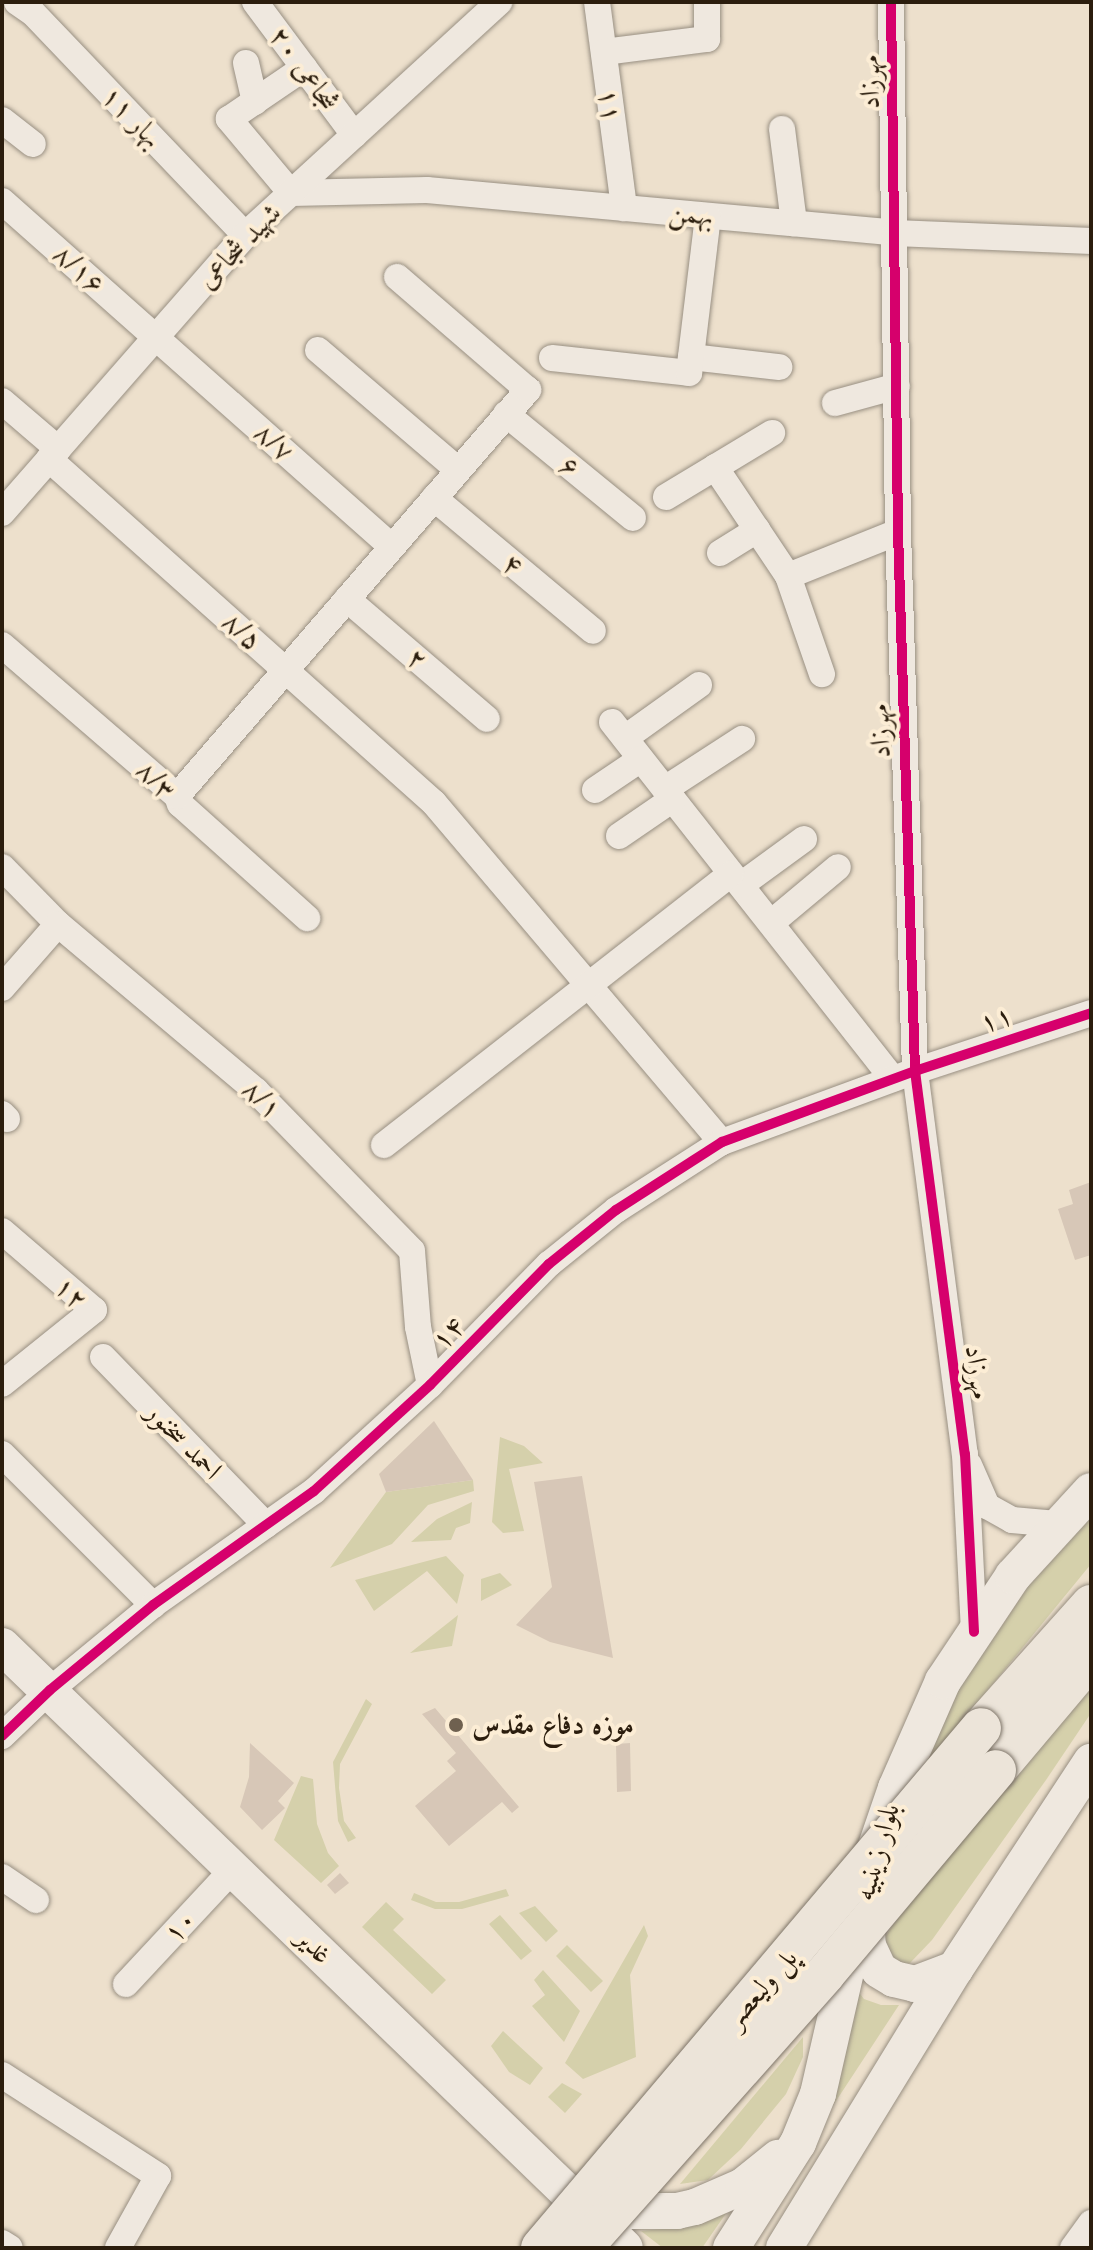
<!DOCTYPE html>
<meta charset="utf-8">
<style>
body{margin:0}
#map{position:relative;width:1093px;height:2250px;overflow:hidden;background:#ede0cc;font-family:Cardo,Amiri,serif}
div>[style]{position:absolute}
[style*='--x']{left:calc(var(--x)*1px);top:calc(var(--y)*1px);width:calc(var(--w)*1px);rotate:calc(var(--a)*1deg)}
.green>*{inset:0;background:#d5d0ab}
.building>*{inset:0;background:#d7c7b7}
.roads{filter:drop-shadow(0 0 2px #988f82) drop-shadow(0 0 2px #988f82)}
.street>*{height:26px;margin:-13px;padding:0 13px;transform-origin:13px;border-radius:13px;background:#efe8df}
.secondary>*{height:36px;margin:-18px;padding:0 18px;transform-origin:18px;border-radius:18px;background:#efe8df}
.primary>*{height:40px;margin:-20px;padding:0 20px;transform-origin:20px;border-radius:20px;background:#ece4d9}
.bridges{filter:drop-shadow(0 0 2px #7d7468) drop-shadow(0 0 2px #7d7468)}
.primary-bridge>*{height:40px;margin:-20px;padding:0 20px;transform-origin:20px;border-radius:20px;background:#ece4d9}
.cycleway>*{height:10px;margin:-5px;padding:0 5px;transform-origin:5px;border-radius:5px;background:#d6006c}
.dots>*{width:22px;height:22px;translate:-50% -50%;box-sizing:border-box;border:4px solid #fcedd5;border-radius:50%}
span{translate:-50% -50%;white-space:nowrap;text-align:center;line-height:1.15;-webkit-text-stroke:8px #fcedd5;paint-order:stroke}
.street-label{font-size:28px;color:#2b1d0d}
.poi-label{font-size:28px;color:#2b1d0d;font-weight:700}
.left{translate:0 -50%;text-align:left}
.frame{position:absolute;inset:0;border:4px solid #2b1d0d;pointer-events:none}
</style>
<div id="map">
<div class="green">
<div style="clip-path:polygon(500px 1437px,524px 1446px,543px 1463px,509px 1469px,524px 1531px,503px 1533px,492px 1522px)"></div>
<div style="clip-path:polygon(473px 1480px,474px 1491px,428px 1505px,392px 1544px,330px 1568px,386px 1492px)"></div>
<div style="clip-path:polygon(472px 1502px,470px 1523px,456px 1528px,451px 1540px,411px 1542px,437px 1519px)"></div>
<div style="clip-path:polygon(1091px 1512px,1091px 1564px,907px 1789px,983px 1640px)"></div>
<div style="clip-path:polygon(446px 1556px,464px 1575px,457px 1604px,427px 1571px,374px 1611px,355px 1580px)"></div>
<div style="clip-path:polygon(500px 1573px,512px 1585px,481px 1601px,481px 1579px)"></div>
<div style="clip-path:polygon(458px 1615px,452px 1646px,410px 1653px)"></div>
<div style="clip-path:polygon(1091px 1685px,1091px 1713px,1046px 1780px,932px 1940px,910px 1963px,900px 1965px,880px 1946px,892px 1926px)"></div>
<div style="clip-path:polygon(366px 1699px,372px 1704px,340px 1764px,339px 1788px,344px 1821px,356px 1838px,348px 1842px,338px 1821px,333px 1762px)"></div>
<div style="clip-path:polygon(301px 1776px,313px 1779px,317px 1824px,328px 1853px,339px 1866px,321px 1883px,274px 1840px)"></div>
<div style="clip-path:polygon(506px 1889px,509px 1896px,462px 1909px,435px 1909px,411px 1900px,414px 1893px,436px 1902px,459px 1902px)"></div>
<div style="clip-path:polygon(386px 1902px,404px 1919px,393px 1930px,446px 1980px,432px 1994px,362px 1927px)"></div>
<div style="clip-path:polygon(535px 1906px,558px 1931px,546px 1942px,519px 1913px)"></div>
<div style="clip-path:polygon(500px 1915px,532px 1951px,521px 1960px,489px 1924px)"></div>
<div style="clip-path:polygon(644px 1925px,648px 1936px,630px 1975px,636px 2057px,583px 2079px,565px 2063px)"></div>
<div style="clip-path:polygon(567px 1945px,603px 1981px,591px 1992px,556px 1956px)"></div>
<div style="clip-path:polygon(543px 1970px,580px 2011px,564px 2042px,532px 2006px,545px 1995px,534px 1980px)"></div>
<div style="clip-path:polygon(855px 1987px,864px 1999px,881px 2005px,899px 2005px,813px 2136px)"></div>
<div style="clip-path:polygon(503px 2031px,543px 2068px,530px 2085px,509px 2072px,491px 2046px)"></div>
<div style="clip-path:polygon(803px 2037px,803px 2057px,786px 2094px,741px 2149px,708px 2180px,680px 2184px)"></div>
<div style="clip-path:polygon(562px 2083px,582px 2094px,565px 2113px,548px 2097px)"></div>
<div style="clip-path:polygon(727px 2212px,702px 2248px,663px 2248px,641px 2231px,684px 2227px)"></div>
</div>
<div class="building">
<div style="clip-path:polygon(1091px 1182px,1091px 1255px,1075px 1260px,1058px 1209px,1073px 1204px,1069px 1190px)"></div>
<div style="clip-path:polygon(434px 1421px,473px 1480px,386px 1492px,379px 1474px)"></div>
<div style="clip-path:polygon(582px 1476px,613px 1658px,550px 1642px,516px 1625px,552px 1587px,534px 1482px)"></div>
<div style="clip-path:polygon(435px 1708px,519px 1807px,512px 1813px,502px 1802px,449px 1846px,415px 1806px,456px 1771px,447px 1761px,456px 1753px,422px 1714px)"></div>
<div style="clip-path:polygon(250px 1743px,294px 1783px,278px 1801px,285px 1808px,262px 1830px,240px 1807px,249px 1777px)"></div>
<div style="clip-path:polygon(630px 1743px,631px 1791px,617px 1792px,616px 1744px)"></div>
<div style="clip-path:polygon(340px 1873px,349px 1883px,335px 1894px,327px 1885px)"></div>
</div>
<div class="roads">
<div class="street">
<div style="--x:17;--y:2;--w:19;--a:35"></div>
<div style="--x:33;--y:13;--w:307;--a:46.3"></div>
<div style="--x:255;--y:2;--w:166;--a:53.3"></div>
<div style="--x:597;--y:2;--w:208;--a:82.5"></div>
<div style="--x:891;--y:2;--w:530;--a:89.24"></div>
<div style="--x:898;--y:532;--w:539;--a:88.19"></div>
<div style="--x:915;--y:1071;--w:386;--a:82.6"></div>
<div style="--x:965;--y:1454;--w:178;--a:87.1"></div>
<div style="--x:604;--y:52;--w:104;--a:-7.2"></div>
<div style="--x:707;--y:39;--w:37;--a:-90"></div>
<div style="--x:246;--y:63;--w:40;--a:77"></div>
<div style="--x:2;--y:120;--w:39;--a:38"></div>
<div style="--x:782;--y:129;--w:95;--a:82.7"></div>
<div style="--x:291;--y:193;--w:136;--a:-1.3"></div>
<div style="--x:427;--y:190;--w:470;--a:5.2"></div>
<div style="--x:895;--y:233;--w:196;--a:2.3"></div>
<div style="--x:291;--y:193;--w:97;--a:-130"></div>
<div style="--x:229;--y:119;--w:91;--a:-34.2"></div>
<div style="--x:2;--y:201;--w:521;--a:41.58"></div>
<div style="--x:318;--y:350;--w:184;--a:40.6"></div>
<div style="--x:691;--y:357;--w:89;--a:6.5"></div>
<div style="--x:552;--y:358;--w:138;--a:6.2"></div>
<div style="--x:689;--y:373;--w:158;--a:-83.1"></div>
<div style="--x:2;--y:401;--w:74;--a:40.6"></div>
<div style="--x:835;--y:403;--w:64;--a:-15.3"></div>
<div style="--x:506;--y:414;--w:164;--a:39.3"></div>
<div style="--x:49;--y:459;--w:516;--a:41.78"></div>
<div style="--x:434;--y:803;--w:445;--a:49.7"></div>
<div style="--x:715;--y:467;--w:131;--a:56.2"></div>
<div style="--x:788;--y:576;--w:104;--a:70.9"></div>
<div style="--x:666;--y:497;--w:124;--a:-31.1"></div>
<div style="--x:434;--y:498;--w:207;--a:39.9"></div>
<div style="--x:2;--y:513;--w:369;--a:-48.8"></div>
<div style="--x:245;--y:235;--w:345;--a:-42.5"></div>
<div style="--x:720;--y:553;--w:44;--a:-31.9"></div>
<div style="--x:788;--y:576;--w:118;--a:-21.8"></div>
<div style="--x:347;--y:599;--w:184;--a:40.6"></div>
<div style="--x:2;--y:645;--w:231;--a:40.8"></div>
<div style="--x:177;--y:796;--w:9;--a:69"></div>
<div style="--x:180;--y:804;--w:171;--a:41.9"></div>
<div style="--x:612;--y:722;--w:454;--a:51.8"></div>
<div style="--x:625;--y:738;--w:91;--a:-35.6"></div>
<div style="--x:665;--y:789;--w:92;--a:-33"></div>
<div style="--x:595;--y:790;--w:55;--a:-34"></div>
<div style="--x:177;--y:796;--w:537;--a:-49.16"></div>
<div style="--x:528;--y:390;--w:173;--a:-139.2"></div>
<div style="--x:619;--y:836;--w:65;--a:-34.4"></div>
<div style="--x:2;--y:867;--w:80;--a:45.5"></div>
<div style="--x:58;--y:924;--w:259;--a:40.1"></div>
<div style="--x:256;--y:1091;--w:223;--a:45.7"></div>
<div style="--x:412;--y:1251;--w:76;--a:85.5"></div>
<div style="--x:418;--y:1327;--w:59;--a:78.3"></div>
<div style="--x:741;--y:885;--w:78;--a:-36.1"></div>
<div style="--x:771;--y:923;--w:87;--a:-39.9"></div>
<div style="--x:2;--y:988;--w:85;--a:-48.8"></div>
<div style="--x:2;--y:1114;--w:7;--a:45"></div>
<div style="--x:384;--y:1145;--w:440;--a:-38"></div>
<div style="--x:2;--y:1231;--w:121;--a:40.7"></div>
<div style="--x:94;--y:1310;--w:118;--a:141.2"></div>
<div style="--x:103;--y:1357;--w:234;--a:45.9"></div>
<div style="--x:2;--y:1454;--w:214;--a:45"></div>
<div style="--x:969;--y:1465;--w:45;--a:66.3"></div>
<div style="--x:987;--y:1506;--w:29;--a:29"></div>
<div style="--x:1012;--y:1520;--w:45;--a:5.1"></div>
<div style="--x:2;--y:1736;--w:66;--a:-43.8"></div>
<div style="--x:50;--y:1690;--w:134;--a:-39.5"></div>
<div style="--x:153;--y:1605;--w:197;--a:-35.3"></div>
<div style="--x:314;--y:1491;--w:157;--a:-42.4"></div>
<div style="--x:430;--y:1385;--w:170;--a:-45.5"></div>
<div style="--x:549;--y:1264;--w:86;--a:-38.9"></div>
<div style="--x:616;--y:1210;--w:126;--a:-32.7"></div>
<div style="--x:722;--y:1142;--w:206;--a:-20.2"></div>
<div style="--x:915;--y:1071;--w:185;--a:-18.2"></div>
<div style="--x:2;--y:1877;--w:41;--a:34.1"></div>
<div style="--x:126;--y:1984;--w:158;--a:-47"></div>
<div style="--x:2;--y:2075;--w:186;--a:32.9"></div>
<div style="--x:158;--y:2176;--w:82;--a:119.1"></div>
<div style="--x:2;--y:2243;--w:9;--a:32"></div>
<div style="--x:1073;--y:2248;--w:31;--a:-54"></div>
</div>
<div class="secondary">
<div style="--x:2;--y:1646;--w:866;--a:44.02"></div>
<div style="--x:874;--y:1852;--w:68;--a:-71"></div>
<div style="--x:896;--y:1788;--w:117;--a:-66.3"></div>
<div style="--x:943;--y:1681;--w:126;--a:-56.3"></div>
<div style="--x:1013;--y:1576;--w:115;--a:-47.5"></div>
<div style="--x:866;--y:1912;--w:34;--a:87"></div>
<div style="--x:868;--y:1946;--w:26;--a:65"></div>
<div style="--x:879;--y:1970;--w:17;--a:31"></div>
<div style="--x:894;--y:1979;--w:22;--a:13"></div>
<div style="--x:915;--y:1984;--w:43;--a:-20.6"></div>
<div style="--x:591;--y:2211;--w:86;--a:0"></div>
<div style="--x:677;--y:2211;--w:18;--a:-13"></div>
<div style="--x:695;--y:2207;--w:52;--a:-23.6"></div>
<div style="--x:743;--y:2186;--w:45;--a:-38.7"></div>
<div style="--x:731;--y:2248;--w:125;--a:-57.5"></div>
<div style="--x:798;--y:2143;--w:53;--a:-67.8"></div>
<div style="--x:818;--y:2094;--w:161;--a:-77.1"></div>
<div style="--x:784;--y:2248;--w:327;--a:-58.5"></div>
<div style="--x:955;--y:1969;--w:248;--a:-56.7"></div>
</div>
<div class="primary">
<div style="--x:981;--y:1728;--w:165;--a:-48.2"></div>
<div style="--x:996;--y:1770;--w:148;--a:-49.9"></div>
</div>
</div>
<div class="bridges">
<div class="primary-bridge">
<div style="--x:541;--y:2248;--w:681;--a:-49.76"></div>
<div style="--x:582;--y:2248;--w:366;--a:-48.4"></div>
<div style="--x:825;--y:1974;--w:266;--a:-50"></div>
</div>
</div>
<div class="cycleway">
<div style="--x:891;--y:2;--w:530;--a:89.24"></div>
<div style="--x:898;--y:532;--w:539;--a:88.19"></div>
<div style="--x:915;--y:1071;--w:386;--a:82.6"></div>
<div style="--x:965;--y:1454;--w:178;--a:87.1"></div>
<div style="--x:2;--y:1736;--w:66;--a:-43.8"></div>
<div style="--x:50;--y:1690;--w:134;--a:-39.5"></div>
<div style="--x:153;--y:1605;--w:197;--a:-35.3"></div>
<div style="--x:314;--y:1491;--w:157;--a:-42.4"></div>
<div style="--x:430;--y:1385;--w:170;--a:-45.5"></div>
<div style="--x:549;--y:1264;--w:86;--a:-38.9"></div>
<div style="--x:616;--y:1210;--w:126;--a:-32.7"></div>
<div style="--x:722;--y:1142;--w:206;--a:-20.2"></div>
<div style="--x:915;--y:1071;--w:185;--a:-18.2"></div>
</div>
<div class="dots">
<div style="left:456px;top:1725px;background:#6f6150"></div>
</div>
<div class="street-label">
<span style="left:304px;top:69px;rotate:54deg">شجاعی ۲۰</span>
<span style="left:870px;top:82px;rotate:-90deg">مهرزاد</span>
<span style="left:610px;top:105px;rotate:83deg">۱۱</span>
<span style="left:132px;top:117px;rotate:46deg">بهار ۱۱</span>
<span style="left:691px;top:214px;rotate:5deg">بهمن</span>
<span style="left:239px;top:246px;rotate:-46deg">شهید شجاعی</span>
<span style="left:79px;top:269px;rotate:42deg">۸/۱۶</span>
<span style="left:274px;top:442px;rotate:42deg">۸/۷</span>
<span style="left:570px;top:466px;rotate:39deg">۶</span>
<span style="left:513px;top:564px;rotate:40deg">۴</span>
<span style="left:242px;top:631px;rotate:42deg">۸/۵</span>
<span style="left:417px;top:659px;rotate:41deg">۲</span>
<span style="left:880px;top:731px;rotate:-92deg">مهرزاد</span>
<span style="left:156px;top:780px;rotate:45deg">۸/۳</span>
<span style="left:996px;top:1019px;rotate:-18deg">۱۱</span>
<span style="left:262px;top:1099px;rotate:44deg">۸/۱</span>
<span style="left:71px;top:1293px;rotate:46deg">۱۲</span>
<span style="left:448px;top:1333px;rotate:-45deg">۱۴</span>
<span style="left:978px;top:1372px;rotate:83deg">مهرزاد</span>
<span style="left:184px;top:1441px;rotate:46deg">احمد سخنور</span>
<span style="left:877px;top:1852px;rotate:-74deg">بلوار زینبیه</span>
<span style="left:180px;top:1926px;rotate:-47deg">۱۰</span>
<span style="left:314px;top:1946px;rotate:44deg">غدیر</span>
<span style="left:761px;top:1988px;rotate:-49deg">پل ولیعصر</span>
</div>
<div class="poi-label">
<span class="left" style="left:472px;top:1725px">موزه دفاع مقدس</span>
</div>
<div class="frame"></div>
</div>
